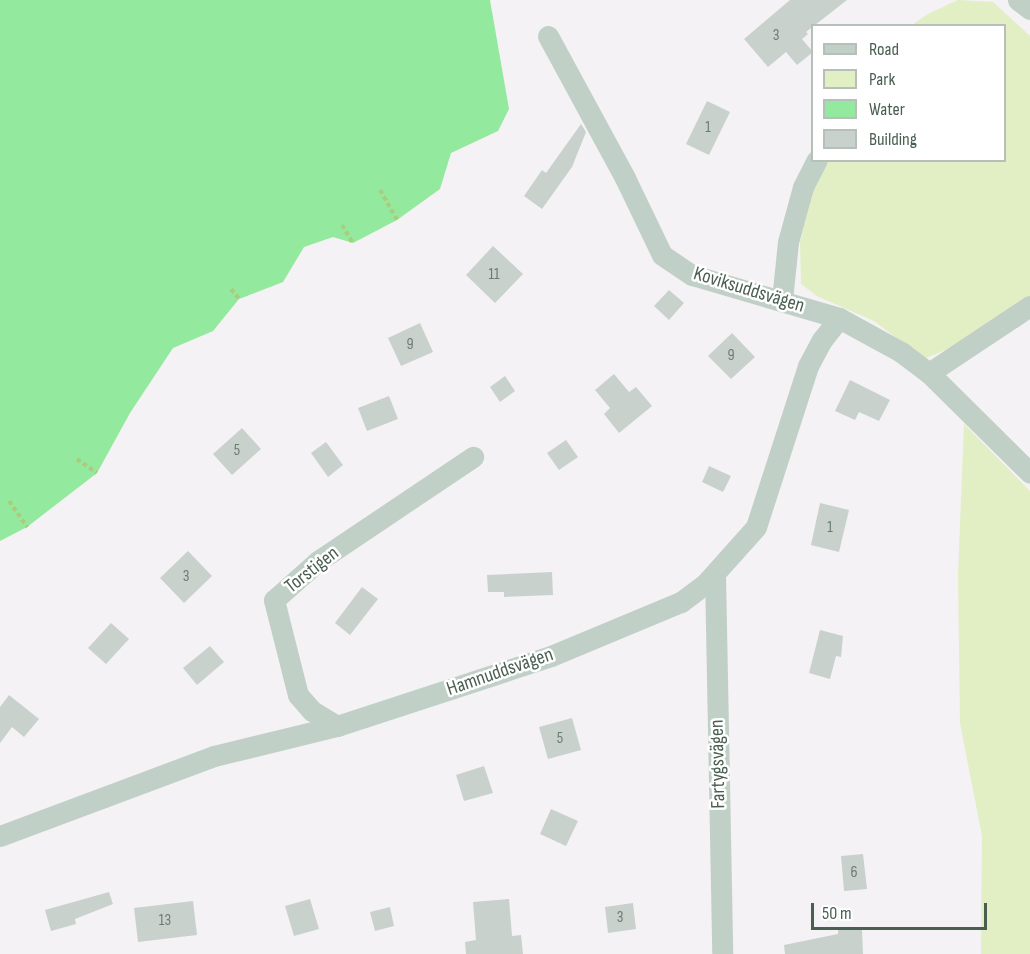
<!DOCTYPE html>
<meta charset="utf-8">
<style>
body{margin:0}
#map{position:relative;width:1030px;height:954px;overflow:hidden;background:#f4f2f4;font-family:"Sofia Sans Condensed",sans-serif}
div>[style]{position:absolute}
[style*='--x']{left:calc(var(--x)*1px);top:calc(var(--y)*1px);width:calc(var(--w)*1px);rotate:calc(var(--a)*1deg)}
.green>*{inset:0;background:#e2eec4}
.water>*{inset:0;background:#93e99d}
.building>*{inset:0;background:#c9d1cd}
.path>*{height:4px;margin-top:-2px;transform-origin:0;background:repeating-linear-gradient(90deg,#abcb7d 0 4.5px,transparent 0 7.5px)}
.street>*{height:21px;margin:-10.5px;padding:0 10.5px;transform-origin:10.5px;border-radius:10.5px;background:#c1d0c7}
span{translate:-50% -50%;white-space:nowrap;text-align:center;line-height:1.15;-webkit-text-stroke:5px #fff;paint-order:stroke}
.number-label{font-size:16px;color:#6a7c71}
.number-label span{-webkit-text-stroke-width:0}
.street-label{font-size:20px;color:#4a5f52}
.legend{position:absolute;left:811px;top:24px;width:195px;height:138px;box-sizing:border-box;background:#fff;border:2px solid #b7bfba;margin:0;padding:8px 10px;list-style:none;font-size:18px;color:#4a5f52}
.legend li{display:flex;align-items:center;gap:12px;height:30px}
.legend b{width:30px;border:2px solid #b7bfba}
.scale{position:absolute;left:811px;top:903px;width:176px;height:27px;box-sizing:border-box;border:3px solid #4a5f52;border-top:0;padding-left:8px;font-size:18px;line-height:21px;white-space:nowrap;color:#4a5f52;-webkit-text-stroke:4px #fff;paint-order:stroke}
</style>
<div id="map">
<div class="green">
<div style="clip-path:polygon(958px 0,993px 2px,1030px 36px,1030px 299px,950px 348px,926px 358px,915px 352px,874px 321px,817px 296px,801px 284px,800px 242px,816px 180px,828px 161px,1004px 160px,1004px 26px,912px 25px,928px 14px)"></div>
<div style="clip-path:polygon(964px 424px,1030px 491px,1030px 954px,981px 954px,982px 836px,960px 723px,958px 575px)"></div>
</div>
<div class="water">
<div style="clip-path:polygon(0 0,490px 0,509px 109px,498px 131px,451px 153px,440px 189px,397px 220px,353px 243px,333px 237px,304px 247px,283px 282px,239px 299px,213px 331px,173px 348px,130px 413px,97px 473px,27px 527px,0 541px)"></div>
</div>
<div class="building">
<div style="clip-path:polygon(790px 0,847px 0,806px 32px,808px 34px,802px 39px,813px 52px,797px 65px,786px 52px,768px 67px,744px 39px)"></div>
<div style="clip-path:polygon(707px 101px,730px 112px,709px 155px,686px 144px)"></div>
<div style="clip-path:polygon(581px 124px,586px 132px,572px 167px,542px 209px,524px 196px,542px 170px,546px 173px)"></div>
<div style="clip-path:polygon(493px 246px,523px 274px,495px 303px,466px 275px)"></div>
<div style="clip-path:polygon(669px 290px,684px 303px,669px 320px,654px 306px)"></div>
<div style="clip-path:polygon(420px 323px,433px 352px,401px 366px,388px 338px)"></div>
<div style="clip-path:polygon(732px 333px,755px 357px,731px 379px,708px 356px)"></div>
<div style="clip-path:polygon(614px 374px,629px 392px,636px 387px,652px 406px,619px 433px,604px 414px,610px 408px,595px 390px)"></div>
<div style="clip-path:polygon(505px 376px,515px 391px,500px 402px,490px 387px)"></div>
<div style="clip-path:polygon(850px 380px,890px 400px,879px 421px,859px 412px,855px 420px,835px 411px)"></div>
<div style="clip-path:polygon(389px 396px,398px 419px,367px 431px,358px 408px)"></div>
<div style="clip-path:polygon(242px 428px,261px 449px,232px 475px,213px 454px)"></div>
<div style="clip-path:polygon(566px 440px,578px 457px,559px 470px,547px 453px)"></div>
<div style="clip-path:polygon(326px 442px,343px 465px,328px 477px,311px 453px)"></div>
<div style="clip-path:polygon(709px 466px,731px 476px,723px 492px,702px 482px)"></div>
<div style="clip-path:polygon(820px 503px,849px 510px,839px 552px,811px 545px)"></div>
<div style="clip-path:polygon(188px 551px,212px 576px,184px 603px,160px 578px)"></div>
<div style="clip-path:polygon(552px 572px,553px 595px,504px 597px,504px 592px,488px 592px,487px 575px)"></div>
<div style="clip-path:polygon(362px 587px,378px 599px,350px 635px,335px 623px)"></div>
<div style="clip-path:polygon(111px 623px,129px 639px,106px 664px,88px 648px)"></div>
<div style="clip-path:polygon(820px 630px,843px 636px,841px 657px,836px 656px,830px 679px,809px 673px)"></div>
<div style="clip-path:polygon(210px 646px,224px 662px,197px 685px,183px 668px)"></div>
<div style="clip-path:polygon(9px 695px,39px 719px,24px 737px,12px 727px,0 743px,0 707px)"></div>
<div style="clip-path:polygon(572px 718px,581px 750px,548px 759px,539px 727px)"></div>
<div style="clip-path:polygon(484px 766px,493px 793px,464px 801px,456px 775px)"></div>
<div style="clip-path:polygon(551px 809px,578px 821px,566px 846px,540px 834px)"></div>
<div style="clip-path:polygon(863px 854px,867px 889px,844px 891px,841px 856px)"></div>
<div style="clip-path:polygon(109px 892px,113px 904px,75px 919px,76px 924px,51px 931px,45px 910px)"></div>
<div style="clip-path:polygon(310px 899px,319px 929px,294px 936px,285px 906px)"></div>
<div style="clip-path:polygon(509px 899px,512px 936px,521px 935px,523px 954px,466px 954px,465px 942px,476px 940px,473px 902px)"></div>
<div style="clip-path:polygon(193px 901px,197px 935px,138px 942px,134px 908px)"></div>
<div style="clip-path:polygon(633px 903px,636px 929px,608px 933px,605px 907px)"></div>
<div style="clip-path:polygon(390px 907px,394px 926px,375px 931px,370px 912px)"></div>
<div style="clip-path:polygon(838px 930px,862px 930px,863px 954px,785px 954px,784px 945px,838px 934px)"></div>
</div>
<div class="path">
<div style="--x:380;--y:190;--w:34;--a:60"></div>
<div style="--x:342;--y:225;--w:21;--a:59"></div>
<div style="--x:231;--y:289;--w:13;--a:51"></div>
<div style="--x:77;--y:459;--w:24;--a:35"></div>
<div style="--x:9;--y:501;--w:32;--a:55"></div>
</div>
<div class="street">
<div style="--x:1018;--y:0;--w:15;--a:37"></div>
<div style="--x:548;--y:36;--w:162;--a:61.5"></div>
<div style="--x:625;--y:178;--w:85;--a:64.3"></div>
<div style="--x:662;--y:255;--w:36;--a:34"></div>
<div style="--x:692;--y:275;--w:153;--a:16.3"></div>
<div style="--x:839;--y:318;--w:71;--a:28.7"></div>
<div style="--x:901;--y:352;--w:35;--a:37"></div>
<div style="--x:929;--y:373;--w:142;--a:44.7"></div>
<div style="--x:782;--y:300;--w:58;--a:-84.1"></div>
<div style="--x:788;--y:242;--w:57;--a:-74.7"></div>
<div style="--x:803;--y:187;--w:30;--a:-63"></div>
<div style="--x:929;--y:373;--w:121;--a:-33.6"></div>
<div style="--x:715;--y:574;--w:380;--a:88.9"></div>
<div style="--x:337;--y:726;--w:29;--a:-149"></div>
<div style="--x:312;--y:711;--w:21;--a:-131"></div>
<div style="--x:298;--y:695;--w:98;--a:-104.2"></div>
<div style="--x:274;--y:600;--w:59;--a:-41.6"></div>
<div style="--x:318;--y:561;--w:187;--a:-33.9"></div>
<div style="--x:0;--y:836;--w:228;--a:-20.5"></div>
<div style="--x:214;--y:756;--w:127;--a:-13.7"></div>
<div style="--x:337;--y:726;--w:225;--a:-18.1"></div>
<div style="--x:551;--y:656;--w:141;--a:-22.6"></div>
<div style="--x:681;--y:602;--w:31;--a:-37"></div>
<div style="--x:706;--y:583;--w:75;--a:-48.2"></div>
<div style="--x:756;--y:527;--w:169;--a:-72.1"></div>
<div style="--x:808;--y:366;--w:30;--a:-62"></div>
<div style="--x:822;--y:340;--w:28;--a:-52"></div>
</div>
<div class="number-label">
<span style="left:776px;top:36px">3</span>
<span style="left:708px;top:128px">1</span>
<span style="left:494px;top:275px">11</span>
<span style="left:410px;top:345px">9</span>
<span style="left:731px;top:356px">9</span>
<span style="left:237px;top:451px">5</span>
<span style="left:830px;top:528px">1</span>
<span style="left:186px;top:577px">3</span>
<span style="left:560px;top:739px">5</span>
<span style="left:854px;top:873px">6</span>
<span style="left:620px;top:918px">3</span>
<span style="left:165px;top:921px">13</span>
</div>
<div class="street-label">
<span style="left:749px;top:290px;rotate:17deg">Koviksuddsvägen</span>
<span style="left:312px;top:570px;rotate:-38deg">Torstigen</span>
<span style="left:500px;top:672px;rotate:-19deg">Hamnuddsvägen</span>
<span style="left:718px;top:764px;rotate:-91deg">Fartygsvägen</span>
</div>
<ul class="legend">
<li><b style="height:8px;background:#c1d0c7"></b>Road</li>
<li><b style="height:16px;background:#e2eec4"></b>Park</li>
<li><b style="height:16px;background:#93e99d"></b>Water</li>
<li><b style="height:16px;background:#c9d1cd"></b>Building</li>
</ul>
<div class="scale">50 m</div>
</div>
